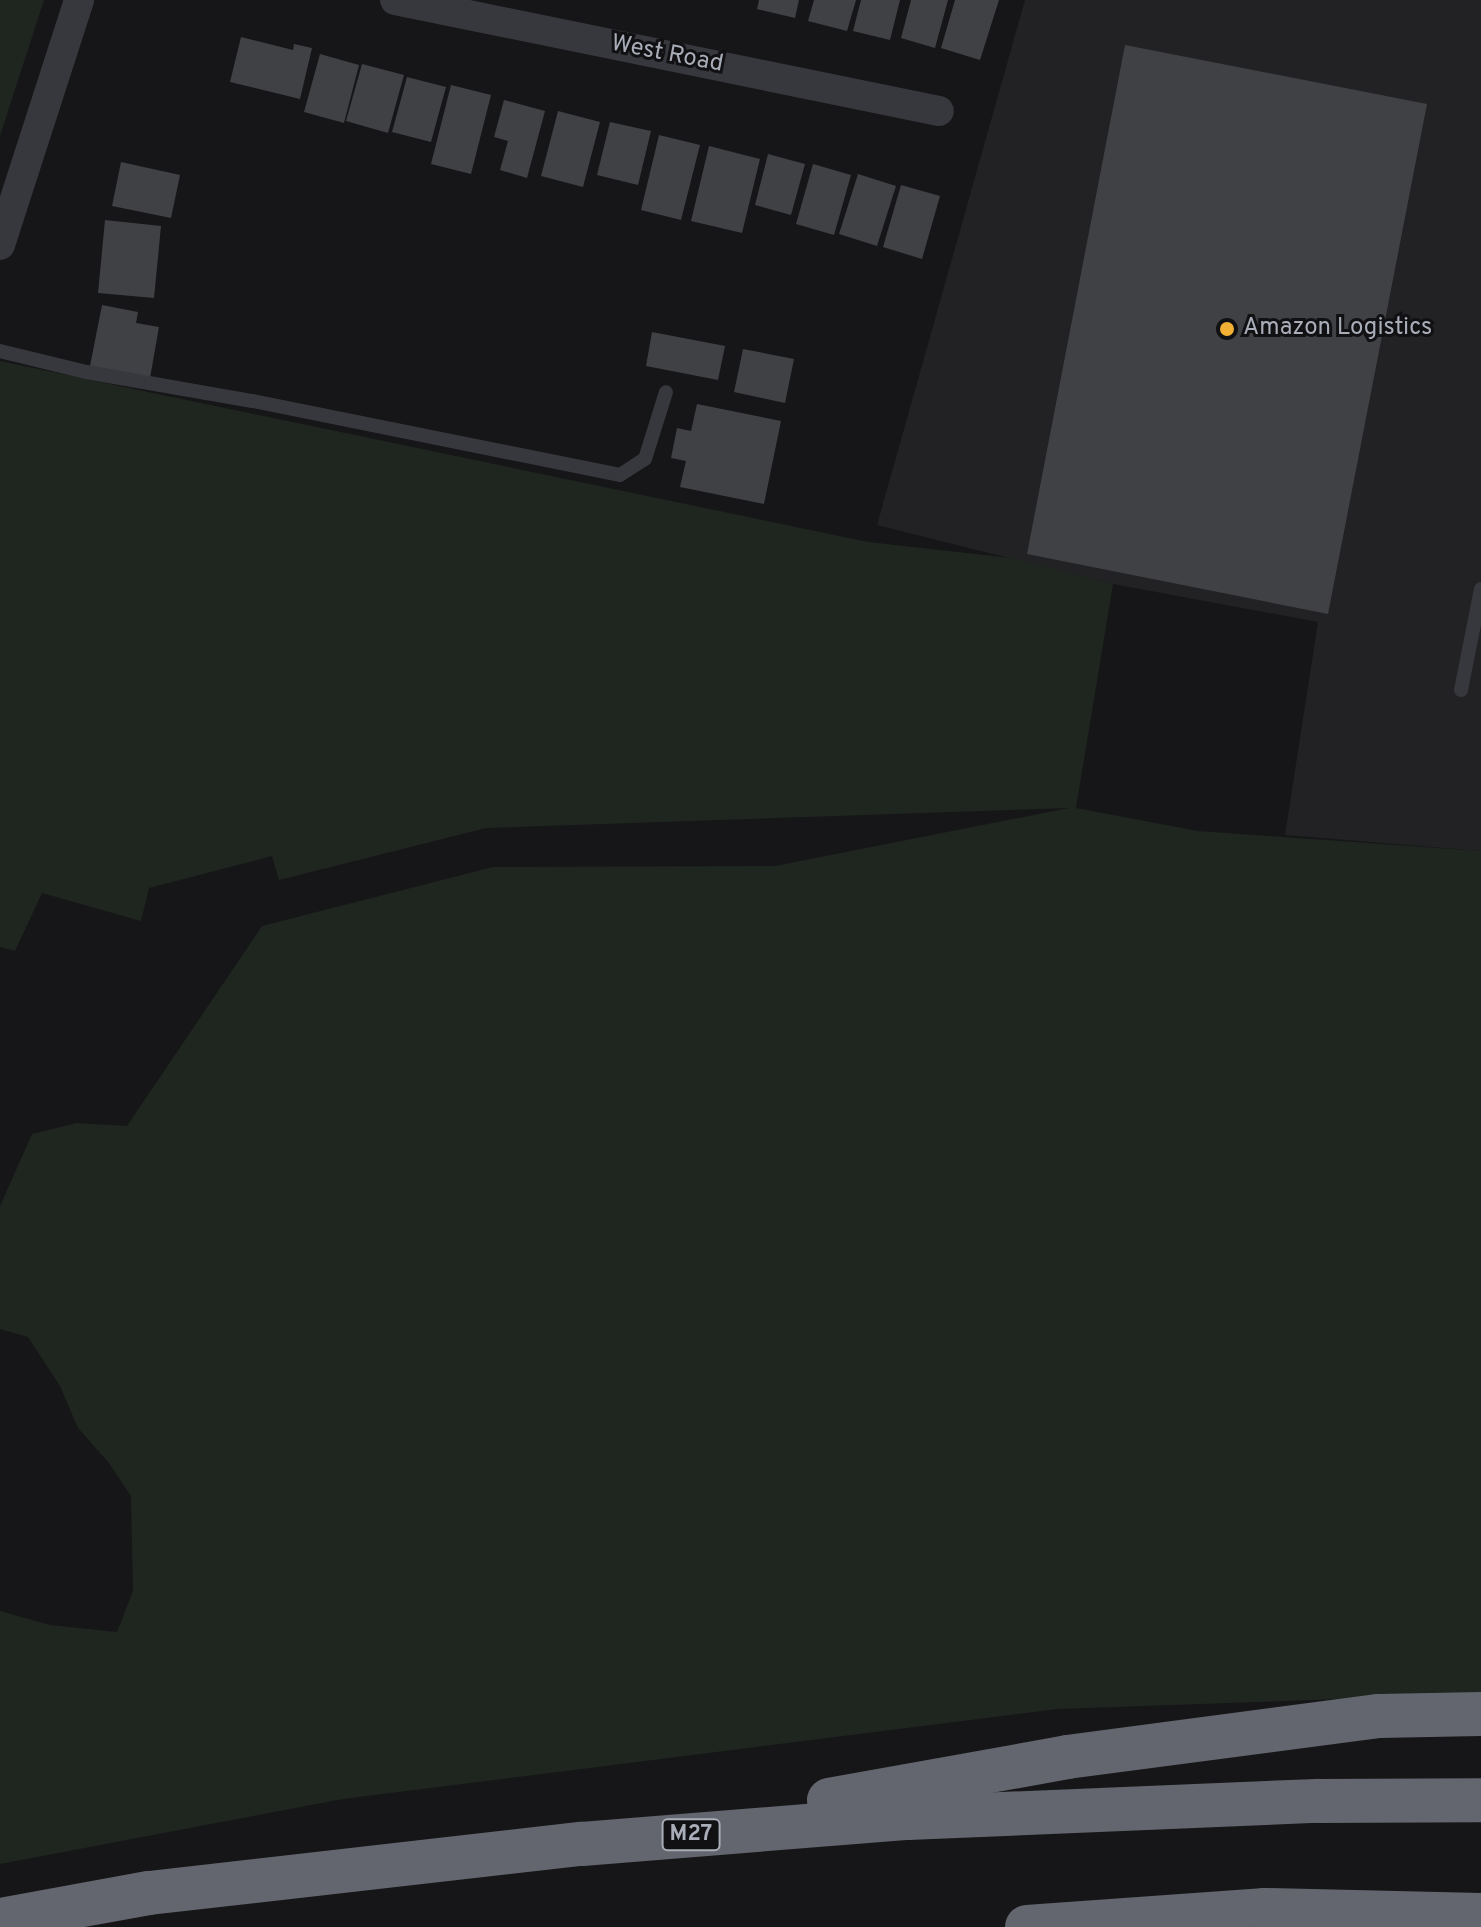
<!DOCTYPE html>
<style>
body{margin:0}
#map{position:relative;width:1481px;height:1927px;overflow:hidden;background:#161618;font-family:Overpass,sans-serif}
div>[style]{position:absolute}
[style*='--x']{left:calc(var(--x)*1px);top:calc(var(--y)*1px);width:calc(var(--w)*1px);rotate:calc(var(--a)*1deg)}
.built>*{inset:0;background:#222225}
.green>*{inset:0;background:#1e261f}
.building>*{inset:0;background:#404145}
.service>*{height:14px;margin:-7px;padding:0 7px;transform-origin:7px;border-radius:7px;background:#37383d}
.minor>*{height:30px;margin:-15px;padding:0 15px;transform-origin:15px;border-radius:15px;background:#37383d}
.motorway>*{height:44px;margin:-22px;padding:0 22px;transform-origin:22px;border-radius:22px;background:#63666e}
.dots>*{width:22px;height:22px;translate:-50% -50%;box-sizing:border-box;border:4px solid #111113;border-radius:50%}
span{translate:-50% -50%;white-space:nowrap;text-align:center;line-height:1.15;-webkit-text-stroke:6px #111113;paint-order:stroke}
.shield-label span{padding:2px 6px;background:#111113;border:2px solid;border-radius:6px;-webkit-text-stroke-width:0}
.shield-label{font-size:22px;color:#a8adb8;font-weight:700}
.street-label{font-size:24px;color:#a8adb8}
.poi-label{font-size:24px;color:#a8adb8}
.left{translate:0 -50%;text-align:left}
</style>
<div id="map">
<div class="built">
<div style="clip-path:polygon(1025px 0,1481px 0,1481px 851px,1285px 835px,1318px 622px,1113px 584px,877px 525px)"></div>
</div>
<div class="green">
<div style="clip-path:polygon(0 0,44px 0,0 136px)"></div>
<div style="clip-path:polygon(0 361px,868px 542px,1012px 558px,1113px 584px,1076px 808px,1198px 831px,1481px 851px,1481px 1694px,1058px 1709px,343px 1799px,0 1864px,0 1611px,50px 1625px,117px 1632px,133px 1591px,131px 1496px,109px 1463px,78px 1428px,60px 1386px,28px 1337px,0 1329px,0 1206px,32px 1134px,77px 1123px,127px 1126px,262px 926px,493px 867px,775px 866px,1069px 808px,486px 828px,279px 880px,272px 856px,149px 888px,141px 921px,42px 893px,15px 951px,0 947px)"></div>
</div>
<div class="building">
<div style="clip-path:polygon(759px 0,799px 0,795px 18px,757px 9px)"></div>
<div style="clip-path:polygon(814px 0,856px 0,847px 31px,808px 21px)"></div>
<div style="clip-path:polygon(861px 0,900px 0,890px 40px,853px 31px)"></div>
<div style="clip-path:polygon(911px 0,948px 0,935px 48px,901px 38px)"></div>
<div style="clip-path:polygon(955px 0,999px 0,980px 60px,941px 48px)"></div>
<div style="clip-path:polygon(241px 37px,293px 50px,294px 44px,312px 48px,300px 99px,230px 82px)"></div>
<div style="clip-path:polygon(1125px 45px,1427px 104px,1328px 614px,1027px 554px)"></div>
<div style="clip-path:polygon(320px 54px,359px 65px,344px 123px,304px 112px)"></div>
<div style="clip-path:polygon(362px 64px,404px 75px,388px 133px,346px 121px)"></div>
<div style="clip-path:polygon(407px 77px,446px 87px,431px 142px,392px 132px)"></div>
<div style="clip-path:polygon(451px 85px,491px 95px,471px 174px,431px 164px)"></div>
<div style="clip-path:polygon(504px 100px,545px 111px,527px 178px,500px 170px,508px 141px,494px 137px)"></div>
<div style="clip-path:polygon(558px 111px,600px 122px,583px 187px,541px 176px)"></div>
<div style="clip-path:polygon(610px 122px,651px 131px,638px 185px,597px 175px)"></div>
<div style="clip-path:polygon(659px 135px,700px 145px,681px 220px,641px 210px)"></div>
<div style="clip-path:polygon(709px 146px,760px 159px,742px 233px,691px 221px)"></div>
<div style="clip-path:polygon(768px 154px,805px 164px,791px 215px,755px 205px)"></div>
<div style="clip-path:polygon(121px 162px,180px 175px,171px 218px,112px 206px)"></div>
<div style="clip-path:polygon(813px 164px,851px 175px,834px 235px,796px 224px)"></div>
<div style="clip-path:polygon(858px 174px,896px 186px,877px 246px,839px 234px)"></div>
<div style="clip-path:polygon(901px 185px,940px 196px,922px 259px,883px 247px)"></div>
<div style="clip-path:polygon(105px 220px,161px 226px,154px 298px,98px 293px)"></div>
<div style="clip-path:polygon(102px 305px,138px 312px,136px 323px,159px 327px,150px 378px,90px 366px)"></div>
<div style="clip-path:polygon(652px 332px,725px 346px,718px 380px,646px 366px)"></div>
<div style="clip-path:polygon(743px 349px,794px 359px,785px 403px,734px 392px)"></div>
<div style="clip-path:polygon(697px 404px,781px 421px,764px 504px,680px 487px,686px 461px,671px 458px,677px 428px,691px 431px)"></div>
</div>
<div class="service">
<div style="--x:0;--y:351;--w:89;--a:13.7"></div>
<div style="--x:86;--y:372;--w:169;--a:9.9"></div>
<div style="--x:253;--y:401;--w:374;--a:11.4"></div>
<div style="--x:620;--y:475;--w:30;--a:-33"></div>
<div style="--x:645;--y:459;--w:70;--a:-72.6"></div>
<div style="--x:1461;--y:690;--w:103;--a:-78.8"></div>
</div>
<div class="minor">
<div style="--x:395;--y:0;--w:555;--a:11.53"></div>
<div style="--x:0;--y:245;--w:257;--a:-72.1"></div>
</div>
<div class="motorway">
<div style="--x:829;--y:1800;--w:242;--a:-10.2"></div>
<div style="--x:1067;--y:1757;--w:315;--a:-7.5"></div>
<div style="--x:1379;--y:1716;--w:102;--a:-1.1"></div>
<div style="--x:0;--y:1920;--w:151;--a:-10.3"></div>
<div style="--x:149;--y:1893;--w:436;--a:-6.5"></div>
<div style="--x:582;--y:1844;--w:327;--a:-4.6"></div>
<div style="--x:908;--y:1818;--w:409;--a:-2.4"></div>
<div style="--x:1317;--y:1801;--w:164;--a:-0.3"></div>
<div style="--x:1027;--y:1927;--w:239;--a:-4.1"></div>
<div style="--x:1265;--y:1910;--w:216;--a:1.3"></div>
</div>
<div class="dots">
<div style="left:1227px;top:329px;background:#f2b134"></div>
</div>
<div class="shield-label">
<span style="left:691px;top:1835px">M27</span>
</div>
<div class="street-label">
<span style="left:667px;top:55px;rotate:11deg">West Road</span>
</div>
<div class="poi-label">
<span class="left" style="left:1243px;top:329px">Amazon Logistics</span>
</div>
</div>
